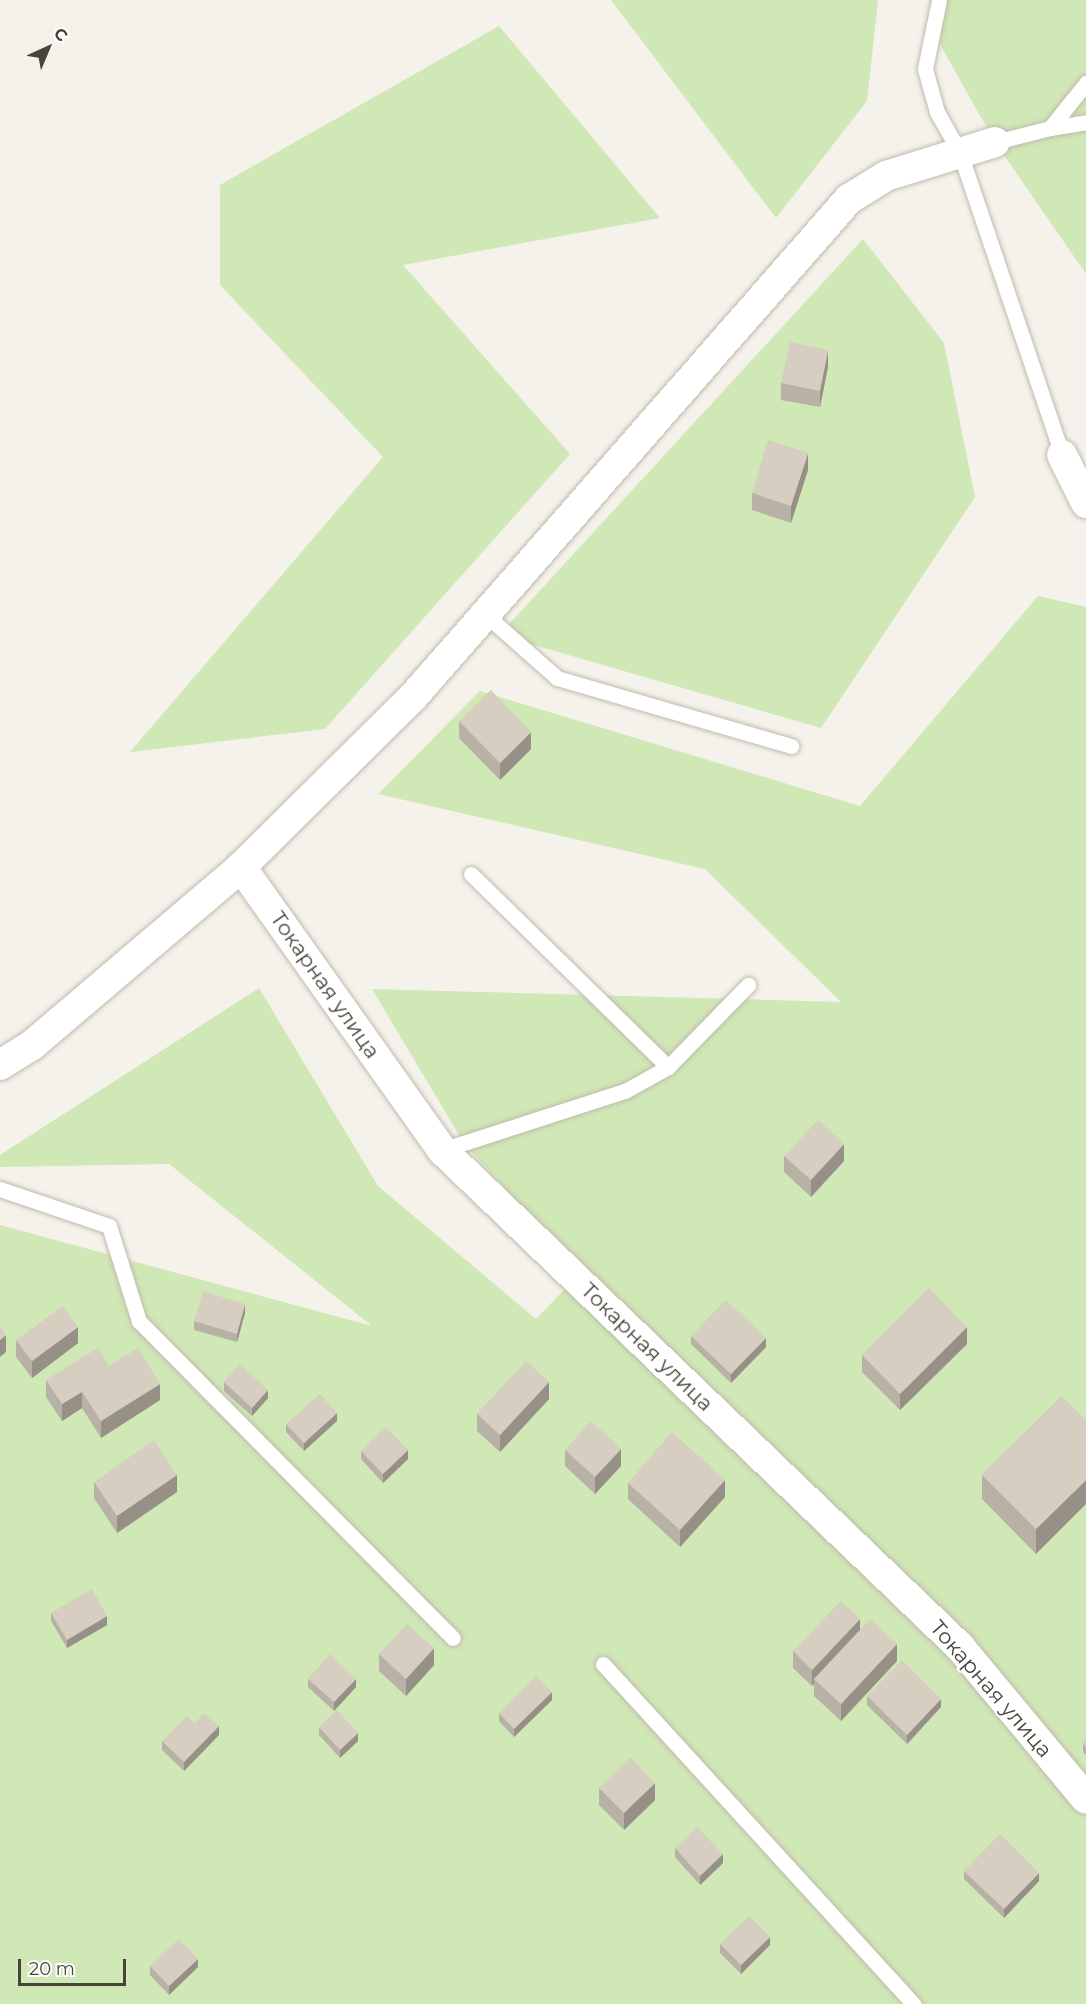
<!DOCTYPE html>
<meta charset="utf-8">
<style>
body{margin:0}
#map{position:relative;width:1086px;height:2004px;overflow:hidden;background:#f5f2eb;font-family:Montserrat,sans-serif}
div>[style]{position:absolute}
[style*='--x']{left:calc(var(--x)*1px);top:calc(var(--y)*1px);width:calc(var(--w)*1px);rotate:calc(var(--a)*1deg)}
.green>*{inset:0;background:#d0e7b6}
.roads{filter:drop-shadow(0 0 2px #c0baad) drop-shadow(0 0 2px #c0baad)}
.lane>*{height:15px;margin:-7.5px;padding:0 7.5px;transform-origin:7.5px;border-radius:7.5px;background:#fff}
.street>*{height:30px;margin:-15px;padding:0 15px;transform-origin:15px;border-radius:15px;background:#fff}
.wall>*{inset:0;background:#b8b1a5}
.shaded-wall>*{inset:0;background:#969086}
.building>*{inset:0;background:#d6cec0}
span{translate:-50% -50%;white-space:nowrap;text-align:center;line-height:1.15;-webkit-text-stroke:4.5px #fff;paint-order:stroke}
.street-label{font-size:21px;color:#494339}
.north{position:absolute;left:18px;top:18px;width:60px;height:60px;-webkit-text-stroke:4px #fff;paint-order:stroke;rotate:44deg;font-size:16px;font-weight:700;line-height:24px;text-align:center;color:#494339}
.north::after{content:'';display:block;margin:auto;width:21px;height:27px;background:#494339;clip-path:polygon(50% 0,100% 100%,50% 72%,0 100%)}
.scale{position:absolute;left:18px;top:1959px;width:108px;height:27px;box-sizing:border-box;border:3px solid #494339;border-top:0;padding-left:8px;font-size:18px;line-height:21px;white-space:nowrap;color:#494339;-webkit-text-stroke:4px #fff;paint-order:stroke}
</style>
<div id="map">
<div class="green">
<div style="clip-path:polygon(611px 0,878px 0,867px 101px,776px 218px)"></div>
<div style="clip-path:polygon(930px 0,1086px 0,1086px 274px,995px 142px,933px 32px)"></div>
<div style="clip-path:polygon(499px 26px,660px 218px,403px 265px,570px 454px,325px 729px,130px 752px,383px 457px,220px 285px,220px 185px)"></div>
<div style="clip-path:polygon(863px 239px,944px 343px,975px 497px,821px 728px,499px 635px)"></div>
<div style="clip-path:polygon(1038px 596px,1086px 607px,1086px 2004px,0 2004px,0 1225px,372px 1326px,169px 1164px,0 1167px,0 1155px,259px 988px,378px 1186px,536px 1319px,581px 1272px,465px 1145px,372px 989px,841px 1002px,705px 869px,378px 794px,480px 691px,860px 806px)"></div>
</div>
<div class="roads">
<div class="lane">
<div style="--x:939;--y:0;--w:70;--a:101.5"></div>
<div style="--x:925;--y:69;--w:45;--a:74.4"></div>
<div style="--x:937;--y:112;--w:47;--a:60.7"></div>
<div style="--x:960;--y:153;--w:319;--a:71.3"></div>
<div style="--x:1050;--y:128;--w:58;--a:-51.3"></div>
<div style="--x:995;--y:142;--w:57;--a:-14.3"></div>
<div style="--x:1050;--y:128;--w:36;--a:-9"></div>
<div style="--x:485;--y:614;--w:96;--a:41.6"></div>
<div style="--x:557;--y:678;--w:244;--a:16.2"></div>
<div style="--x:471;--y:874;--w:276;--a:44.4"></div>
<div style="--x:442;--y:1150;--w:192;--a:-17.9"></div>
<div style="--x:625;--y:1091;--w:49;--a:-29.2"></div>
<div style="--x:668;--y:1067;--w:115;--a:-45.7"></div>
<div style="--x:0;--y:1189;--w:115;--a:18.7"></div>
<div style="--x:109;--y:1226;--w:100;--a:72.5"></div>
<div style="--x:139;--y:1321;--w:446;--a:45.3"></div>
<div style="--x:603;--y:1664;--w:461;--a:47.6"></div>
</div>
<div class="street">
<div style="--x:1062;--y:455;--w:54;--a:63.4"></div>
<div style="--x:241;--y:867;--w:347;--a:54.6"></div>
<div style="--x:442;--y:1150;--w:718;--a:43.81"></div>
<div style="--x:960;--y:1647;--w:197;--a:50.3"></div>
<div style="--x:0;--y:1065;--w:36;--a:-32"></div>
<div style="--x:31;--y:1046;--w:276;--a:-40.4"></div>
<div style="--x:241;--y:867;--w:242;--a:-44.7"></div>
<div style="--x:413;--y:697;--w:662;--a:-48.8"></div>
<div style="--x:849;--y:199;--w:44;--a:-31.9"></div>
<div style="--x:886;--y:176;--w:114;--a:-17.3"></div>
</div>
</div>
<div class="wall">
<div style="clip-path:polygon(828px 367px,820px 407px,781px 400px,781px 383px)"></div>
<div style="clip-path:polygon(808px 470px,791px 523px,752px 510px,752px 493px)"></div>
<div style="clip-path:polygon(459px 721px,531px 749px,500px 780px,459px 738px)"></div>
<div style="clip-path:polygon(784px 1156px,844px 1161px,811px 1197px,784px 1172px)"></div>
<div style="clip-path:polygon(245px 1313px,237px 1342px,194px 1330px,194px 1321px)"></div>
<div style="clip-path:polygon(691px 1336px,766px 1347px,731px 1383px,691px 1344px)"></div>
<div style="clip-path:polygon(16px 1340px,78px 1343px,32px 1378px,16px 1357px)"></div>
<div style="clip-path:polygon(967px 1344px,900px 1410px,862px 1372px,862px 1355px)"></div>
<div style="clip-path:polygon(109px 1366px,160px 1400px,101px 1438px,82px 1408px,62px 1421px,46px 1397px,46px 1380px)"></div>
<div style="clip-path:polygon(224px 1382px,268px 1398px,252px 1416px,224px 1391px)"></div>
<div style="clip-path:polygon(1062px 1396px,1036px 1554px,982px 1499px,982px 1475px)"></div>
<div style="clip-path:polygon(549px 1399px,500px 1452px,477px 1431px,477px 1414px)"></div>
<div style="clip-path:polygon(337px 1421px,304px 1451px,286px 1432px,286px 1424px)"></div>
<div style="clip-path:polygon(565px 1450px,621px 1466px,595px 1494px,565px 1466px)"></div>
<div style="clip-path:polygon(361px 1451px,408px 1459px,383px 1483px,361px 1459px)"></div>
<div style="clip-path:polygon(94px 1482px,177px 1492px,117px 1533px,94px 1498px)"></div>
<div style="clip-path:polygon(628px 1483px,725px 1497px,680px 1547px,628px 1499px)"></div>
<div style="clip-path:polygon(51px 1613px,107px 1625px,67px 1648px,51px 1621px)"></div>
<div style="clip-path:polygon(860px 1629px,897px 1661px,841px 1721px,814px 1696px,814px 1684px,812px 1686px,793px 1668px,793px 1651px)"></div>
<div style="clip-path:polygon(379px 1654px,434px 1665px,406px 1696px,379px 1671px)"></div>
<div style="clip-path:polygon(308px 1679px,356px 1687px,334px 1711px,308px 1687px)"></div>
<div style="clip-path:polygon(867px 1696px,941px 1707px,907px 1744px,867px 1705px)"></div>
<div style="clip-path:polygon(552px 1700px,514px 1737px,499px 1721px,499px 1713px)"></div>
<div style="clip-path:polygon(195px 1723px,219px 1735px,184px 1771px,162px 1750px,162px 1741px)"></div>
<div style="clip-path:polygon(319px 1727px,358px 1741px,340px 1758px,319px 1735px)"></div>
<div style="clip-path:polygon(1086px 1740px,1086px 1755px,1083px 1752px,1083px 1744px)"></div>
<div style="clip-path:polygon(599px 1788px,655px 1800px,624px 1830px,599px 1805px)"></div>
<div style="clip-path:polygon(675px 1848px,723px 1863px,700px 1885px,675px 1857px)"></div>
<div style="clip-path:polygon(964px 1871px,1039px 1881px,1004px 1918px,964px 1879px)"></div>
<div style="clip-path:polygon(720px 1944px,770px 1945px,741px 1974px,720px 1953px)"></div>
<div style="clip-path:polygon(150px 1966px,198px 1967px,169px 1995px,150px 1975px)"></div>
</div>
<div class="shaded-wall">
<div style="clip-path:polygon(828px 350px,828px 367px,820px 407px,820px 391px)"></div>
<div style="clip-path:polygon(808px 453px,808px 470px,791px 523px,791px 506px)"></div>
<div style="clip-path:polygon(531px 732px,531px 749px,500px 780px,500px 763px)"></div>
<div style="clip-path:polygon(844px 1144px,844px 1161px,811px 1197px,811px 1180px)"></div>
<div style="clip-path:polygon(245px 1304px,245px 1313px,237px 1342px,237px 1334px)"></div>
<div style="clip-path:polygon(78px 1327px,78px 1343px,32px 1378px,32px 1361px)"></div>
<div style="clip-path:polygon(967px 1327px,967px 1344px,900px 1410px,900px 1394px)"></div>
<div style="clip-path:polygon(6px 1335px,6px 1352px,0 1357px,0 1340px)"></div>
<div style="clip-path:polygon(766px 1338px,766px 1347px,731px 1383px,731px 1374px)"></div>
<div style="clip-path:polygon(549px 1382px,549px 1399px,500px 1452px,500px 1435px)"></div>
<div style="clip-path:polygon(160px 1384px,160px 1400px,101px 1438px,101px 1421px)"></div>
<div style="clip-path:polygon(268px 1390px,268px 1398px,252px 1416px,252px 1408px)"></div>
<div style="clip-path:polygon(82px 1392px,82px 1408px,62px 1421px,62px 1404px)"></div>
<div style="clip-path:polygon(337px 1413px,337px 1421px,304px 1451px,304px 1443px)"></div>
<div style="clip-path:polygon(621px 1449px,621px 1466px,595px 1494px,595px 1477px)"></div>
<div style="clip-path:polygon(408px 1450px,408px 1459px,383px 1483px,383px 1474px)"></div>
<div style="clip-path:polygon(177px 1475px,177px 1492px,117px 1533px,117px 1516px)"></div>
<div style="clip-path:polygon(725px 1480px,725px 1497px,680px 1547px,680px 1530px)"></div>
<div style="clip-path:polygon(1086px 1480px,1086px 1504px,1036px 1554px,1036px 1529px)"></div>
<div style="clip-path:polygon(107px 1616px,107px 1625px,67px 1648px,67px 1640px)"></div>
<div style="clip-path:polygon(860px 1619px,860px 1636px,814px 1679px,814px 1684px,812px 1686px,812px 1670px)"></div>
<div style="clip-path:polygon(897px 1644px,897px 1661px,841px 1721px,841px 1704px)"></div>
<div style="clip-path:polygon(434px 1648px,434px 1665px,406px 1696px,406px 1679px)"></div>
<div style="clip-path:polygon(356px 1679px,356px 1687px,334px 1711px,334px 1702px)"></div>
<div style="clip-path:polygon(552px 1692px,552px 1700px,514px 1737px,514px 1729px)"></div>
<div style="clip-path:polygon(941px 1699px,941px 1707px,907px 1744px,907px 1735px)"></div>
<div style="clip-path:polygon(219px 1726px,219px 1735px,184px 1771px,184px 1762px)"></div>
<div style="clip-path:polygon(358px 1733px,358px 1741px,340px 1758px,340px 1750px)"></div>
<div style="clip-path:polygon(655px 1783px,655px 1800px,624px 1830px,624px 1813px)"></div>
<div style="clip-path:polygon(723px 1854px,723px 1863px,700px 1885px,700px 1876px)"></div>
<div style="clip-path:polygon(1039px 1873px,1039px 1881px,1004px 1918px,1004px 1909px)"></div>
<div style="clip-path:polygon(770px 1937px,770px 1945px,741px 1974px,741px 1965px)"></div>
<div style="clip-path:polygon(198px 1959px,198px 1967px,169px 1995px,169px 1986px)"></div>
</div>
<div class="building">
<div style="clip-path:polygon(790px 342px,828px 350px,820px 391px,781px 383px)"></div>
<div style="clip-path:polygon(768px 440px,808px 453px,791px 506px,752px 493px)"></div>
<div style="clip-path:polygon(491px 690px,531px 732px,500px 763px,459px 721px)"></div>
<div style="clip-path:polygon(818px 1120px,844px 1144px,811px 1180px,784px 1156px)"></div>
<div style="clip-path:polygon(929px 1288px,967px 1327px,900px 1394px,862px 1355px)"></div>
<div style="clip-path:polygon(203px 1291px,245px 1304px,237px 1334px,194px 1321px)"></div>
<div style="clip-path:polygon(726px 1300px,766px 1338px,731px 1374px,691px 1336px)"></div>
<div style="clip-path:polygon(63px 1306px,78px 1327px,32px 1361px,16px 1340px)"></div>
<div style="clip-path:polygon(0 1326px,6px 1335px,0 1340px)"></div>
<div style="clip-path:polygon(98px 1348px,109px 1366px,138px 1348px,160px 1384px,101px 1421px,82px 1392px,62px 1404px,46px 1380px)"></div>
<div style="clip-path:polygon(526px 1361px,549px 1382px,500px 1435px,477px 1414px)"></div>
<div style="clip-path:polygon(240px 1364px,268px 1390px,252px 1408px,224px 1382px)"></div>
<div style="clip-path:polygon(320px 1394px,337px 1413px,304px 1443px,286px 1424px)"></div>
<div style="clip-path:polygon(1062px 1396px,1086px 1420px,1086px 1480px,1036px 1529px,982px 1475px)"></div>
<div style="clip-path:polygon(591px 1421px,621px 1449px,595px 1477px,565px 1450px)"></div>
<div style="clip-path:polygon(386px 1427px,408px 1450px,383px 1474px,361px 1451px)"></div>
<div style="clip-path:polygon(672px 1432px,725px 1480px,680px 1530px,628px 1483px)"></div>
<div style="clip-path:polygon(154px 1440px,177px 1475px,117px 1516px,94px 1482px)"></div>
<div style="clip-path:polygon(92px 1589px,107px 1616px,67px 1640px,51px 1613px)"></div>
<div style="clip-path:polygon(841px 1601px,860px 1619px,812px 1670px,793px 1651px)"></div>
<div style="clip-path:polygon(870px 1619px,897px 1644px,841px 1704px,814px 1679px)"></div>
<div style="clip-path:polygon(407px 1624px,434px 1648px,406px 1679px,379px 1654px)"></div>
<div style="clip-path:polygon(330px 1654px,356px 1679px,334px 1702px,308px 1679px)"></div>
<div style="clip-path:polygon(902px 1660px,941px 1699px,907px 1735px,867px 1696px)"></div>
<div style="clip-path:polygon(536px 1676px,552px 1692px,514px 1729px,499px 1713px)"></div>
<div style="clip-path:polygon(337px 1710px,358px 1733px,340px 1750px,319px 1727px)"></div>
<div style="clip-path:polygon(204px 1713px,219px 1726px,184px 1762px,162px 1741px,187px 1716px,195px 1723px)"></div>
<div style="clip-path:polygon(1086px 1740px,1086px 1747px,1083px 1744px)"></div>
<div style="clip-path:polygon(630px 1757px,655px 1783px,624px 1813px,599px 1788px)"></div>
<div style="clip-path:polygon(697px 1827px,723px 1854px,700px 1876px,675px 1848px)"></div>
<div style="clip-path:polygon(1000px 1834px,1039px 1873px,1004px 1909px,964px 1871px)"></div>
<div style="clip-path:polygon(749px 1916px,770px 1937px,741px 1965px,720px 1944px)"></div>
<div style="clip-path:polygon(179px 1939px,198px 1959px,169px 1986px,150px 1966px)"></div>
</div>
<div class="street-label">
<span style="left:325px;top:985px;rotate:55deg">Токарная улица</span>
<span style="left:647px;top:1347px;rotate:44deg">Токарная улица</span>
<span style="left:991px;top:1689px;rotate:49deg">Токарная улица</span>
</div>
<div class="north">С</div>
<div class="scale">20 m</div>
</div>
